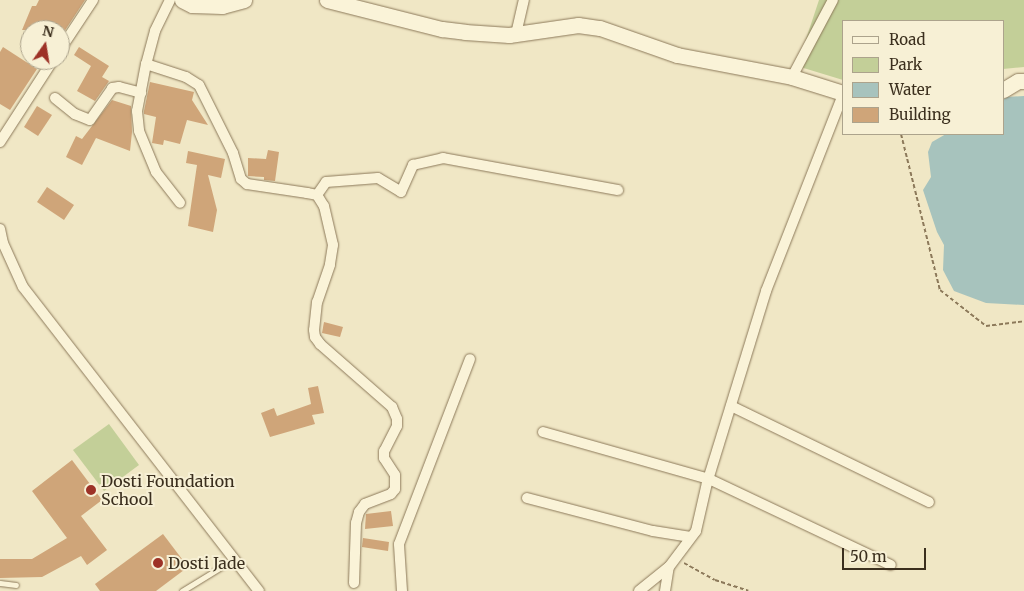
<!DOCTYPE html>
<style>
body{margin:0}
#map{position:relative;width:1024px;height:591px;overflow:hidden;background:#f0e7c5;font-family:Merriweather,serif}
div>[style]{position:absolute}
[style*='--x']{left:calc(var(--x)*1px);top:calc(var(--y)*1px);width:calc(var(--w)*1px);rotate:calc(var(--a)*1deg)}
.green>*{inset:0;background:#c3cf98}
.water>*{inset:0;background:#a7c3bd}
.building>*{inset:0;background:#cfa579}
.path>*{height:2px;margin-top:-1px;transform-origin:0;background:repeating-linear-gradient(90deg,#8c795a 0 4px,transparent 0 6.5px)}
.roads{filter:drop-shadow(0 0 1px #8c795a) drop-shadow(0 0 1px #8c795a)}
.lane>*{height:5px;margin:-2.5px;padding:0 2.5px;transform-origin:2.5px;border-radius:2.5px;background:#faf3d8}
.street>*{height:10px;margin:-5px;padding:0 5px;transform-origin:5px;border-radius:5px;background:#faf3d8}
.secondary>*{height:15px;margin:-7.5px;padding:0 7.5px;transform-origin:7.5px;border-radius:7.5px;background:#faf3d8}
.dots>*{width:14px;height:14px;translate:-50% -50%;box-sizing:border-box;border:2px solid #f7f0d5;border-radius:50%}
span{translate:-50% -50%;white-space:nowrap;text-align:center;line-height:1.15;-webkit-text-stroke:4px #f7f0d5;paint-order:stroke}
.poi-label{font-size:16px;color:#3b2f1e}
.left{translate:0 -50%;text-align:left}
.legend{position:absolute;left:842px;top:20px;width:162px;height:115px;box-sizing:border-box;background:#f7f0d5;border:1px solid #aca38c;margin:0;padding:6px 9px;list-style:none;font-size:15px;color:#3b2f1e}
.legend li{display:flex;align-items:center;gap:10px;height:25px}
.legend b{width:25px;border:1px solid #aca38c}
.north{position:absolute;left:20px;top:20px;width:50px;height:50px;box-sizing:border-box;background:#f7f0d5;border:1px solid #aca38c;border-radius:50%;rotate:13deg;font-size:14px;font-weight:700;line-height:20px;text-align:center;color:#3b2f1e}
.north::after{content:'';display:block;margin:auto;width:18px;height:22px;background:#9d3227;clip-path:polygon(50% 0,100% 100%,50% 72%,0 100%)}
.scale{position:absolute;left:842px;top:548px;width:84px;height:22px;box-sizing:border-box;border:2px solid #3b2f1e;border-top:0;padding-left:6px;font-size:15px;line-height:18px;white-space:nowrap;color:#3b2f1e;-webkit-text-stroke:4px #f7f0d5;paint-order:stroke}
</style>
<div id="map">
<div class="green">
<div style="clip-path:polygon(819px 0,1024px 0,1024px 67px,1003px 69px,1003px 21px,843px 21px,843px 80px,797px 66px)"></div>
<div style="clip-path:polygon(109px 424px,139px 465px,104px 491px,73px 450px)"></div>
</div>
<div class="water">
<div style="clip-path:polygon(1024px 96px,1024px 305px,986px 303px,954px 291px,943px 270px,944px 245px,937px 232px,923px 190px,931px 177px,928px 152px,932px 142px,946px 134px,1003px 134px,1003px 100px,1007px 97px)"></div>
</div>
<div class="building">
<div style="clip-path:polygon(39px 0,85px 0,60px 38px,60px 30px,22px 30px,32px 6px,36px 6px)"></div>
<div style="clip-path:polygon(3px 47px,37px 69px,10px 110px,0 104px,0 52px)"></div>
<div style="clip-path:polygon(79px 47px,109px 66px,102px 77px,109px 81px,95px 101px,77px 91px,91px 66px,74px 55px)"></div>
<div style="clip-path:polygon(150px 82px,194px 92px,192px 100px,208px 125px,187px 120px,180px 144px,164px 140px,163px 145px,152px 143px,156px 117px,144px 114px,144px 111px)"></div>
<div style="clip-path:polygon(112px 100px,131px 106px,132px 132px,130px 151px,96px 138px,82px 165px,66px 157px,76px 136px,82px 139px)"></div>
<div style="clip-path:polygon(37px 106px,52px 115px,38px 136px,24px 127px)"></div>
<div style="clip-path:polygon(268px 150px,279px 152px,275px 181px,264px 180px,264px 177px,248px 176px,248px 158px,266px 159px)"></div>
<div style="clip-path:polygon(188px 151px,225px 159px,221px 178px,208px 175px,217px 210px,213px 232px,188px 226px,197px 165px,186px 163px)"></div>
<div style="clip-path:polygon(47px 187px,74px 205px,64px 220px,37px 202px)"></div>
<div style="clip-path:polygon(324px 322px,343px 327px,340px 337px,322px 333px)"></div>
<div style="clip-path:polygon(318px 386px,324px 413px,312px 415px,315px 424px,270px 437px,261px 413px,274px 408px,277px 416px,311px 404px,308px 388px)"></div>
<div style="clip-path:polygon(72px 460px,102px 500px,81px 516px,107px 550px,87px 565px,81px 556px,42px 577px,0 578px,0 559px,32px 559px,67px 538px,32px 491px)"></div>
<div style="clip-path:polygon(391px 511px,393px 526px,365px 529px,366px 514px)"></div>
<div style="clip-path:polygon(163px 534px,188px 567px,156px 591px,100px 591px,95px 584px)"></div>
<div style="clip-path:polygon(363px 538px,389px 542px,388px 551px,362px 547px)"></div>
</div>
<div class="path">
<div style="--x:901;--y:134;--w:161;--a:76"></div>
<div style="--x:940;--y:290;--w:58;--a:38"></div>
<div style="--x:986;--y:326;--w:38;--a:-7"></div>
<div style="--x:684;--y:563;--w:35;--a:29"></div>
<div style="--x:715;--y:580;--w:35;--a:18"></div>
</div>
<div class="roads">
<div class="lane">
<div style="--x:0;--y:583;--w:16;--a:7"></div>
<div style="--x:182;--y:591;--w:61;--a:-31.6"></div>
</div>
<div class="street">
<div style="--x:170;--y:0;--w:34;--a:116"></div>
<div style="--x:155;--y:31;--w:34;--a:105"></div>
<div style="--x:146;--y:64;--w:42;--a:18"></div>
<div style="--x:186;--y:77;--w:15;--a:32"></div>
<div style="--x:199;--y:85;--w:76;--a:63.4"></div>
<div style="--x:233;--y:153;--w:27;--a:73"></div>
<div style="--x:241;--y:179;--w:8;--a:40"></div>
<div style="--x:247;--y:184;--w:61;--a:8.5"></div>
<div style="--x:307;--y:193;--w:10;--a:11"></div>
<div style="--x:317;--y:195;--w:13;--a:58"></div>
<div style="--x:324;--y:206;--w:40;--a:77"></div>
<div style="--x:333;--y:245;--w:20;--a:99"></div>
<div style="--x:330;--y:265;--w:39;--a:109"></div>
<div style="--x:317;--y:302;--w:28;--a:96"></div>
<div style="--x:314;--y:330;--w:7;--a:82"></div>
<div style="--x:315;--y:337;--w:9;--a:54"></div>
<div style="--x:320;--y:344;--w:96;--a:41.2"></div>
<div style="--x:392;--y:407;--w:13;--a:67"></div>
<div style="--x:397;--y:419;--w:7;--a:90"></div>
<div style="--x:397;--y:426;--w:28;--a:117"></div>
<div style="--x:384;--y:451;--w:7;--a:90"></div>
<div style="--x:384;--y:458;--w:20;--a:57"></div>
<div style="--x:395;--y:475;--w:14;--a:90"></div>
<div style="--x:395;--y:489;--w:6;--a:129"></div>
<div style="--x:391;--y:494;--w:28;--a:159"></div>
<div style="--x:365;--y:504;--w:10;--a:127"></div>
<div style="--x:359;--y:512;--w:11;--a:105"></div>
<div style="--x:356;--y:523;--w:60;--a:91.9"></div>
<div style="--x:516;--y:34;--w:35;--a:-77"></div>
<div style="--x:60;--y:50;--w:60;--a:-56.6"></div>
<div style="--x:146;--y:64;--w:48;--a:100.8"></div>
<div style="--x:137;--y:111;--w:20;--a:84"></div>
<div style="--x:139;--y:131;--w:44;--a:67.5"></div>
<div style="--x:156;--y:172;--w:39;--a:52"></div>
<div style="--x:792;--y:77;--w:87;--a:-62"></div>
<div style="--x:55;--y:98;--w:26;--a:39"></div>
<div style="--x:75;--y:114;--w:16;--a:22"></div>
<div style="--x:90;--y:120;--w:39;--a:-55"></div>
<div style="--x:112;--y:88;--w:7;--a:-8"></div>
<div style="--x:119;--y:87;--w:23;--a:15"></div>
<div style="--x:0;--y:142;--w:98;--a:-57.1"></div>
<div style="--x:317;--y:195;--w:16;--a:-55"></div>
<div style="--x:326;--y:182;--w:52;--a:-4.4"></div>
<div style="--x:378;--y:178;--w:27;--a:31"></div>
<div style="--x:401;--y:192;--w:30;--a:-66"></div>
<div style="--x:413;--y:165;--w:31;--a:-13"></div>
<div style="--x:443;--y:158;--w:178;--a:10.4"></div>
<div style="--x:0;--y:229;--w:14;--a:78"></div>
<div style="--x:3;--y:243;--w:48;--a:65.6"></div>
<div style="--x:23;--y:287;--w:385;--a:52.2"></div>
<div style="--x:731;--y:406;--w:220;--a:25.9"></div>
<div style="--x:543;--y:432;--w:173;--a:15.8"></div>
<div style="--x:709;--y:479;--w:201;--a:25.3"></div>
<div style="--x:527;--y:498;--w:130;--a:14.7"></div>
<div style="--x:653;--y:531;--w:38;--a:9"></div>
<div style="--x:402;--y:591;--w:47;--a:-93.7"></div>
<div style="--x:399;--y:544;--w:198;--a:-69"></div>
<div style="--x:639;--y:591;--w:38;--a:-39"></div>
<div style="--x:665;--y:591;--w:24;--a:-81"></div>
<div style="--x:669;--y:567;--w:45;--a:-53.1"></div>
<div style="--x:696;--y:531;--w:49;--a:-77.1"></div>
<div style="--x:707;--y:483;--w:201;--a:-72.9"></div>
<div style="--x:766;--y:291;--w:211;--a:-68.6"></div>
</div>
<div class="secondary">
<div style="--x:182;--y:0;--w:11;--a:27"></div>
<div style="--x:192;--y:5;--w:30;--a:2"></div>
<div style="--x:222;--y:6;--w:23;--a:-15"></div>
<div style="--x:327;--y:0;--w:119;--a:14.2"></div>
<div style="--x:442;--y:29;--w:23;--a:7"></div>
<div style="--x:465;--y:32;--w:44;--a:3.9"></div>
<div style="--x:509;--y:35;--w:70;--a:-8.2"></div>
<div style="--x:578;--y:25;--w:22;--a:8"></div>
<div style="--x:600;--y:28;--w:82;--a:19.3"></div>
<div style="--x:677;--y:55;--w:117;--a:10.8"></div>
<div style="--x:792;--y:77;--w:53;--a:17.4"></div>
<div style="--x:1003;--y:90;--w:17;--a:-31"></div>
<div style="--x:1018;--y:81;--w:6;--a:0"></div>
</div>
</div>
<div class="dots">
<div style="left:91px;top:490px;background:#9d3227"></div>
<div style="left:158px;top:563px;background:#9d3227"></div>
</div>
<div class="poi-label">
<span class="left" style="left:101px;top:490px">Dosti Foundation<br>School</span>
<span class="left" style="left:168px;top:563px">Dosti Jade</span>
</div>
<ul class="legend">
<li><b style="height:6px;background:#faf3d8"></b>Road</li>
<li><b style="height:14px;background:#c3cf98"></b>Park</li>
<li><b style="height:14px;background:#a7c3bd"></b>Water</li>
<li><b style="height:14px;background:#cfa579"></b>Building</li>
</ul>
<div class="north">N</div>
<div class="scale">50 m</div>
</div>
